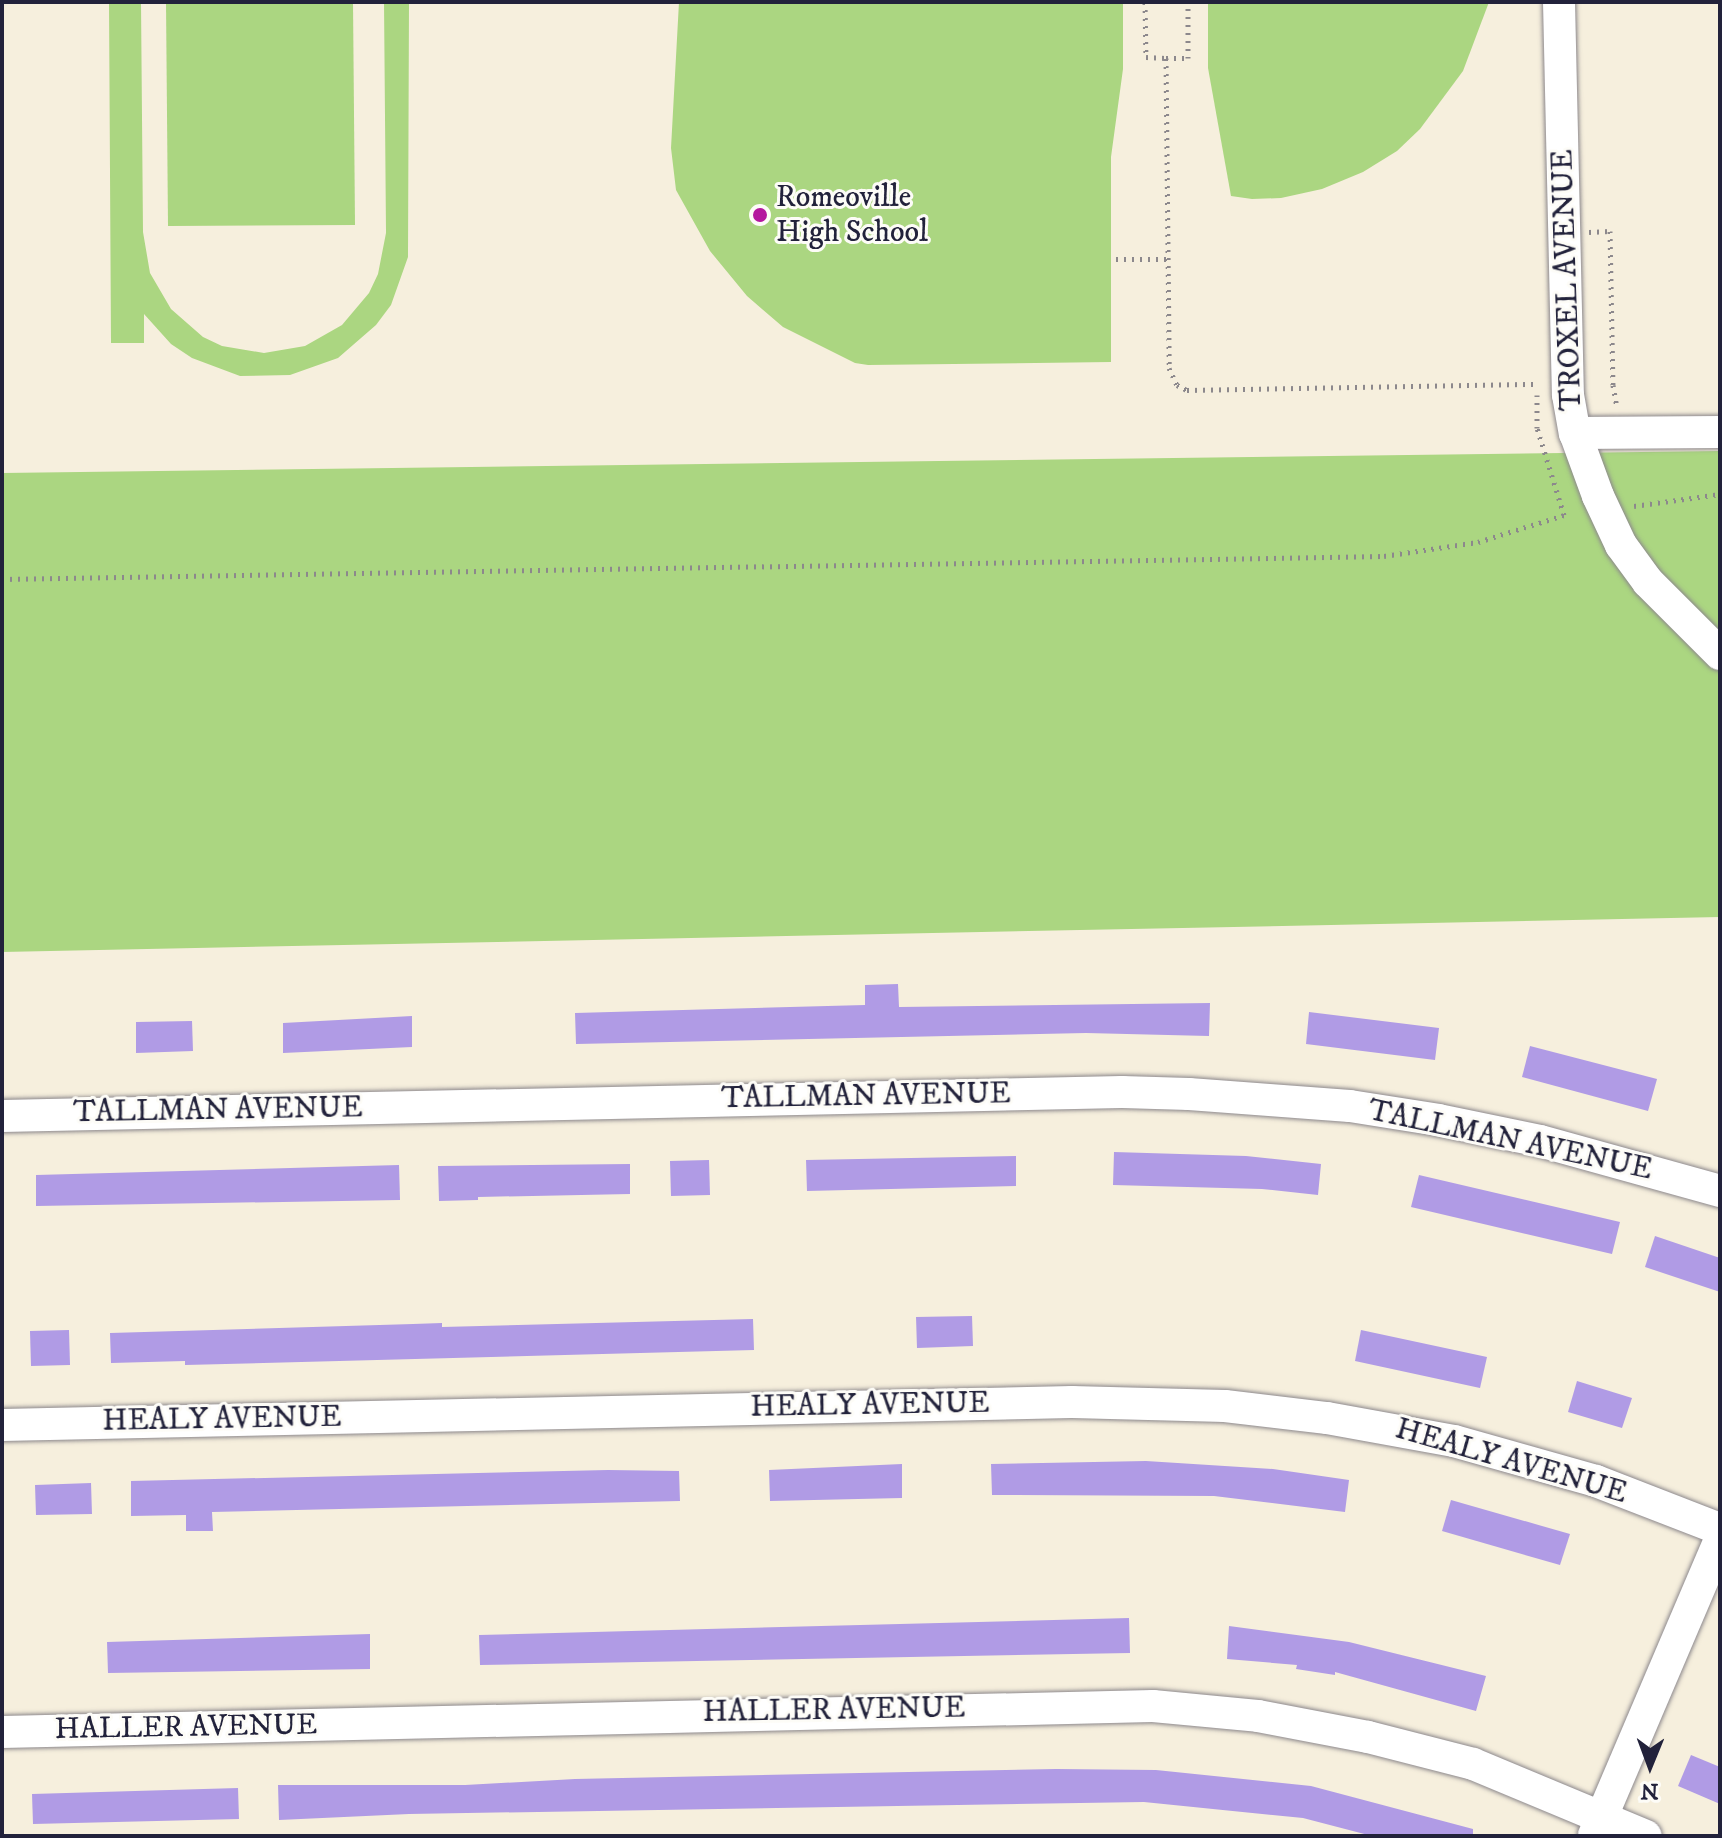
<!DOCTYPE html>
<style>
body{margin:0}
#map{position:relative;width:1722px;height:1838px;overflow:hidden;background:#f6efdd;font-family:"IM FELL DW Pica",serif}
div>[style]{position:absolute}
[style*='--x']{left:calc(var(--x)*1px);top:calc(var(--y)*1px);width:calc(var(--w)*1px);rotate:calc(var(--a)*1deg)}
.green>*{inset:0;background:#abd681}
.building>*{inset:0;background:#b09be5}
.path>*{height:5px;margin-top:-2.5px;transform-origin:0;background:repeating-linear-gradient(90deg,#8c888c 0 2px,transparent 0 8px)}
.roads{filter:drop-shadow(0 0 2px #8c888c) drop-shadow(0 0 2px #8c888c)}
.minor>*{height:32px;margin:-16px;padding:0 16px;transform-origin:16px;border-radius:16px;background:#fff}
.dots>*{width:22px;height:22px;translate:-50% -50%;box-sizing:border-box;border:4px solid #fdfcf7;border-radius:50%}
span{translate:-50% -50%;white-space:nowrap;text-align:center;line-height:1.15;-webkit-text-stroke:6px #fdfcf7;paint-order:stroke}
.poi-label{font-size:30px;color:#22223b}
.left{translate:0 -50%;text-align:left}
.street-label{font-size:30px;color:#22223b}
.frame{position:absolute;inset:0;border:4px solid #22223b;pointer-events:none}
.north{position:absolute;left:1610px;top:1726px;width:80px;height:80px;-webkit-text-stroke:6px #fdfcf7;paint-order:stroke;rotate:181deg;font-size:22px;font-weight:700;line-height:32px;text-align:center;color:#22223b}
.north::after{content:'';display:block;margin:auto;width:28px;height:36px;background:#22223b;clip-path:polygon(50% 0,100% 100%,50% 72%,0 100%)}
</style>
<div id="map">
<div class="green">
<div style="clip-path:polygon(109px 2px,141px 2px,143px 232px,150px 273px,171px 309px,203px 337px,222px 346px,264px 353px,305px 346px,342px 325px,369px 293px,378px 274px,386px 233px,384px 2px,409px 2px,408px 257px,391px 305px,376px 325px,338px 358px,290px 375px,240px 376px,192px 358px,171px 344px,144px 314px,144px 343px,111px 343px)"></div>
<div style="clip-path:polygon(166px 2px,353px 2px,355px 225px,168px 226px)"></div>
<div style="clip-path:polygon(679px 2px,1123px 2px,1123px 69px,1111px 157px,1111px 362px,868px 365px,855px 363px,783px 327px,747px 296px,710px 251px,676px 190px,671px 148px)"></div>
<div style="clip-path:polygon(1208px 2px,1489px 2px,1463px 71px,1420px 129px,1397px 151px,1363px 172px,1322px 189px,1281px 198px,1252px 199px,1231px 196px,1208px 68px)"></div>
<div style="clip-path:polygon(1720px 451px,1720px 917px,2px 952px,2px 473px)"></div>
</div>
<div class="building">
<div style="clip-path:polygon(898px 984px,899px 1007px,1210px 1003px,1209px 1036px,1086px 1033px,576px 1044px,575px 1013px,865px 1005px,865px 985px)"></div>
<div style="clip-path:polygon(1309px 1012px,1439px 1028px,1435px 1060px,1306px 1044px)"></div>
<div style="clip-path:polygon(412px 1016px,412px 1047px,283px 1053px,283px 1023px)"></div>
<div style="clip-path:polygon(192px 1021px,193px 1051px,136px 1053px,136px 1022px)"></div>
<div style="clip-path:polygon(1530px 1046px,1657px 1079px,1648px 1111px,1522px 1077px)"></div>
<div style="clip-path:polygon(1114px 1152px,1246px 1156px,1321px 1164px,1318px 1195px,1262px 1189px,1113px 1185px)"></div>
<div style="clip-path:polygon(1016px 1156px,1016px 1186px,807px 1191px,806px 1160px)"></div>
<div style="clip-path:polygon(709px 1160px,710px 1195px,671px 1196px,670px 1161px)"></div>
<div style="clip-path:polygon(630px 1164px,630px 1194px,478px 1197px,478px 1200px,439px 1201px,438px 1166px)"></div>
<div style="clip-path:polygon(399px 1165px,400px 1200px,36px 1206px,36px 1175px)"></div>
<div style="clip-path:polygon(1419px 1175px,1620px 1222px,1612px 1254px,1411px 1207px)"></div>
<div style="clip-path:polygon(1655px 1236px,1720px 1258px,1720px 1292px,1645px 1267px)"></div>
<div style="clip-path:polygon(972px 1316px,973px 1346px,917px 1348px,916px 1317px)"></div>
<div style="clip-path:polygon(753px 1319px,754px 1350px,185px 1365px,185px 1361px,111px 1363px,110px 1333px,413px 1324px,442px 1323px,442px 1327px)"></div>
<div style="clip-path:polygon(69px 1330px,70px 1365px,31px 1366px,30px 1331px)"></div>
<div style="clip-path:polygon(1361px 1330px,1487px 1357px,1480px 1388px,1355px 1361px)"></div>
<div style="clip-path:polygon(1577px 1381px,1632px 1398px,1622px 1428px,1568px 1412px)"></div>
<div style="clip-path:polygon(1146px 1461px,1273px 1469px,1349px 1480px,1345px 1512px,1214px 1496px,992px 1495px,991px 1464px)"></div>
<div style="clip-path:polygon(902px 1464px,902px 1498px,770px 1501px,769px 1470px)"></div>
<div style="clip-path:polygon(608px 1470px,679px 1471px,680px 1501px,212px 1512px,213px 1531px,186px 1531px,186px 1515px,131px 1516px,131px 1481px)"></div>
<div style="clip-path:polygon(91px 1483px,92px 1514px,36px 1515px,35px 1485px)"></div>
<div style="clip-path:polygon(1451px 1500px,1570px 1534px,1560px 1565px,1442px 1531px)"></div>
<div style="clip-path:polygon(1129px 1618px,1130px 1653px,480px 1665px,479px 1635px)"></div>
<div style="clip-path:polygon(1229px 1626px,1349px 1642px,1486px 1676px,1476px 1711px,1335px 1672px,1335px 1675px,1296px 1669px,1297px 1665px,1227px 1659px)"></div>
<div style="clip-path:polygon(370px 1634px,370px 1669px,108px 1673px,107px 1642px)"></div>
<div style="clip-path:polygon(1691px 1755px,1720px 1767px,1720px 1804px,1678px 1786px)"></div>
<div style="clip-path:polygon(1056px 1769px,1156px 1770px,1311px 1786px,1473px 1829px,1473px 1836px,1372px 1836px,1303px 1818px,1144px 1802px,409px 1814px,279px 1820px,278px 1785px,465px 1785px,575px 1779px)"></div>
<div style="clip-path:polygon(238px 1788px,239px 1819px,33px 1824px,32px 1794px)"></div>
</div>
<div class="path">
<div style="--x:1145;--y:2;--w:55;--a:89"></div>
<div style="--x:1146;--y:57;--w:20;--a:3"></div>
<div style="--x:1166;--y:58;--w:22;--a:0"></div>
<div style="--x:1188;--y:58;--w:56;--a:-90"></div>
<div style="--x:1166;--y:58;--w:310;--a:89.4"></div>
<div style="--x:1169;--y:368;--w:19;--a:65"></div>
<div style="--x:1177;--y:385;--w:11;--a:27"></div>
<div style="--x:1187;--y:390;--w:350;--a:-1"></div>
<div style="--x:1589;--y:232;--w:21;--a:-3"></div>
<div style="--x:1610;--y:231;--w:154;--a:88.9"></div>
<div style="--x:1613;--y:385;--w:22;--a:80"></div>
<div style="--x:1116;--y:259;--w:52;--a:0"></div>
<div style="--x:1634;--y:506;--w:87;--a:-7.9"></div>
<div style="--x:2;--y:579;--w:1382;--a:-0.95"></div>
<div style="--x:1384;--y:556;--w:95;--a:-8.5"></div>
<div style="--x:1478;--y:542;--w:90;--a:-17.4"></div>
<div style="--x:1564;--y:515;--w:91;--a:-107.2"></div>
<div style="--x:1537;--y:428;--w:33;--a:-90"></div>
</div>
<div class="roads">
<div class="minor">
<div style="--x:1559;--y:2;--w:393;--a:88.7"></div>
<div style="--x:1568;--y:395;--w:39;--a:80"></div>
<div style="--x:1575;--y:433;--w:67;--a:69.9"></div>
<div style="--x:1598;--y:496;--w:54;--a:64.9"></div>
<div style="--x:1621;--y:545;--w:46;--a:53.9"></div>
<div style="--x:1648;--y:582;--w:102;--a:45"></div>
<div style="--x:1575;--y:433;--w:145;--a:-0.4"></div>
<div style="--x:2;--y:1116;--w:1120;--a:-1.23"></div>
<div style="--x:1122;--y:1092;--w:67;--a:1.7"></div>
<div style="--x:1189;--y:1094;--w:161;--a:4.3"></div>
<div style="--x:1350;--y:1106;--w:89;--a:9"></div>
<div style="--x:1438;--y:1120;--w:104;--a:11.6"></div>
<div style="--x:1540;--y:1141;--w:187;--a:15.5"></div>
<div style="--x:2;--y:1425;--w:1070;--a:-1.23"></div>
<div style="--x:1072;--y:1402;--w:153;--a:1.5"></div>
<div style="--x:1225;--y:1406;--w:103;--a:6.7"></div>
<div style="--x:1327;--y:1418;--w:129;--a:10.3"></div>
<div style="--x:1454;--y:1441;--w:148;--a:15.7"></div>
<div style="--x:1596;--y:1481;--w:133;--a:21.2"></div>
<div style="--x:2;--y:1732;--w:1151;--a:-1.29"></div>
<div style="--x:1153;--y:1706;--w:105;--a:5.4"></div>
<div style="--x:1258;--y:1716;--w:112;--a:10.8"></div>
<div style="--x:1368;--y:1737;--w:108;--a:14.4"></div>
<div style="--x:1473;--y:1764;--w:187;--a:22.6"></div>
<div style="--x:1594;--y:1835;--w:321;--a:-66.9"></div>
</div>
</div>
<div class="dots">
<div style="left:760px;top:215px;background:#b5179e"></div>
</div>
<div class="poi-label">
<span class="left" style="left:776px;top:215px">Romeoville<br>High School</span>
</div>
<div class="street-label">
<span style="left:1568px;top:280px;rotate:-92deg">TROXEL AVENUE</span>
<span style="left:866px;top:1097px;rotate:-1deg">TALLMAN AVENUE</span>
<span style="left:218px;top:1111px;rotate:-1deg">TALLMAN AVENUE</span>
<span style="left:1510px;top:1141px;rotate:12deg">TALLMAN AVENUE</span>
<span style="left:870px;top:1406px;rotate:-1deg">HEALY AVENUE</span>
<span style="left:222px;top:1420px;rotate:-1deg">HEALY AVENUE</span>
<span style="left:1511px;top:1462px;rotate:16deg">HEALY AVENUE</span>
<span style="left:834px;top:1711px;rotate:-1deg">HALLER AVENUE</span>
<span style="left:186px;top:1728px;rotate:-1deg">HALLER AVENUE</span>
</div>
<div class="frame"></div>
<div class="north">N</div>
</div>
